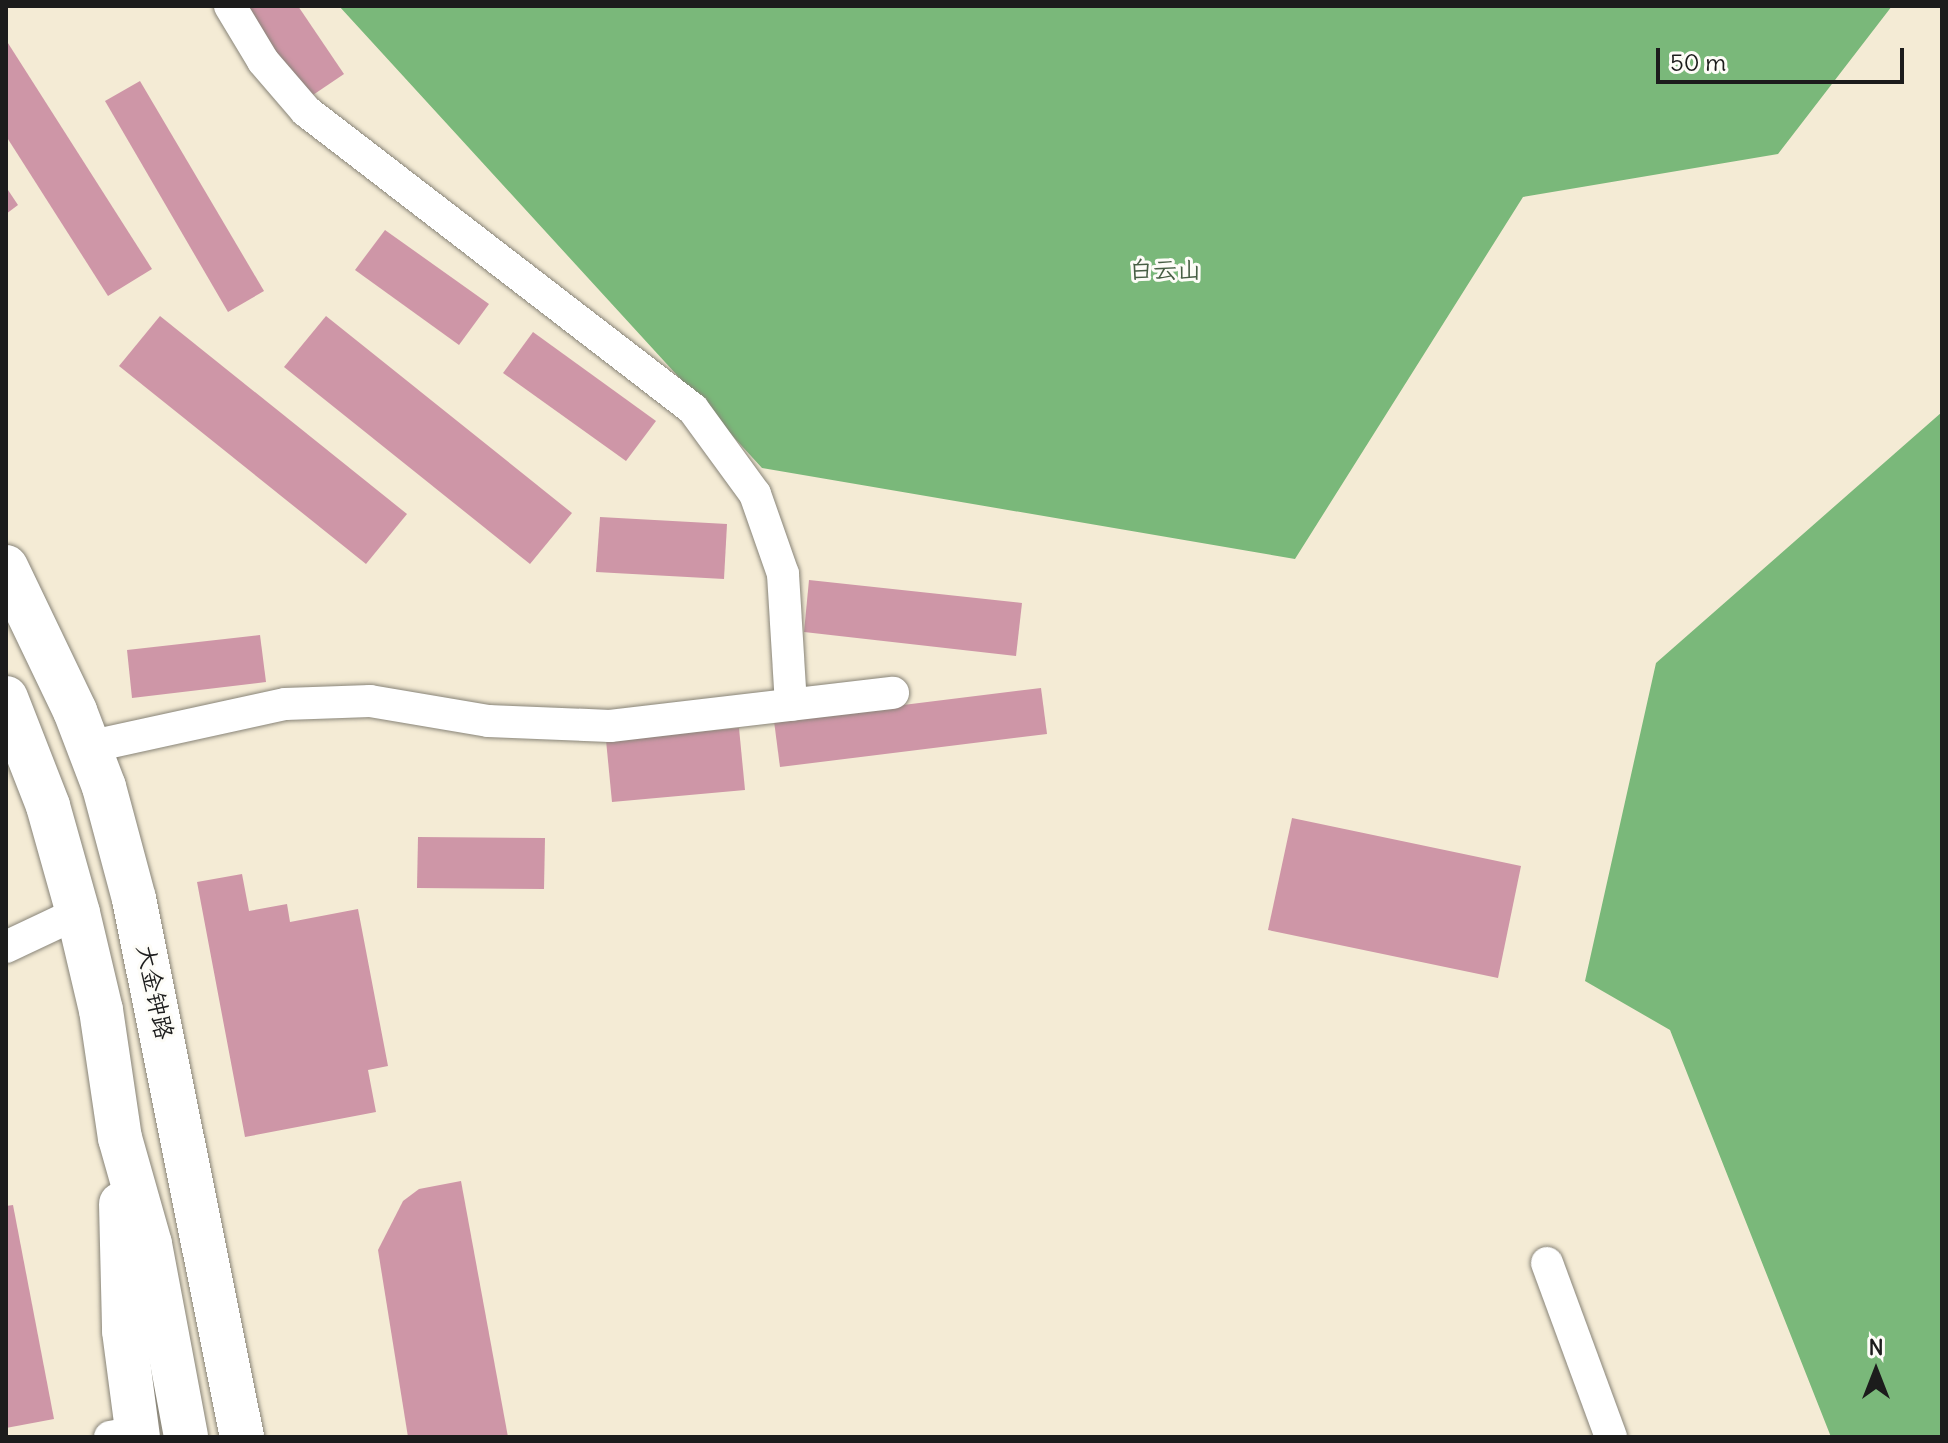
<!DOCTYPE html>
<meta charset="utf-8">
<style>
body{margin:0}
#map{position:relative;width:1948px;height:1443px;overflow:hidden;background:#f4ebd5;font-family:Delius,"LXGW WenKai TC",sans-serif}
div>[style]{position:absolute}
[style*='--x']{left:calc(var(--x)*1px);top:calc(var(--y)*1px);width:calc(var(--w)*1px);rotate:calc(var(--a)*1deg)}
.forest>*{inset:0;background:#7ab87a}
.building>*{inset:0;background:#ce96a7}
.roads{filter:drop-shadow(0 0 2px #888478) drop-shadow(0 0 2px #888478)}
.minor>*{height:32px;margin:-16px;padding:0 16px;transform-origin:16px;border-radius:16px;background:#fff}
.primary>*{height:44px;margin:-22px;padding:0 22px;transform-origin:22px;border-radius:22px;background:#fff}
span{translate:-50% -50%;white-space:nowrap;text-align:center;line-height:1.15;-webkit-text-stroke:6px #fdfcf7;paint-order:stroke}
.park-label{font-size:24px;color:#475e44}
.street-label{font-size:24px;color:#1c1c1c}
.frame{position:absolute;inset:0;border:8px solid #1c1c1c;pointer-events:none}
.north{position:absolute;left:1836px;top:1331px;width:80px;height:80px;-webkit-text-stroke:6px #fdfcf7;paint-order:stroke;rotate:0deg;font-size:22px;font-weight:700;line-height:32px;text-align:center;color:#1c1c1c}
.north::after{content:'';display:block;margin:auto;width:28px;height:36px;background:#1c1c1c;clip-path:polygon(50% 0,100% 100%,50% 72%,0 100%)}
.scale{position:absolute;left:1656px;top:48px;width:248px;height:36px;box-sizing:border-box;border:4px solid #1c1c1c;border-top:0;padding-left:10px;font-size:24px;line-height:28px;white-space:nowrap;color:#1c1c1c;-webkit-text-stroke:6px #fdfcf7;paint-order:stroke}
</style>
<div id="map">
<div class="forest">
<div style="clip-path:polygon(339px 6px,1892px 6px,1778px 154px,1523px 197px,1295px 559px,762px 468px)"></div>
<div style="clip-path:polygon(1942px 412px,1942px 1437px,1831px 1437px,1670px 1030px,1585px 981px,1656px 663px)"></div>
</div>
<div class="building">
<div style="clip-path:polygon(243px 6px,298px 6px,344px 74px,307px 99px)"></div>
<div style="clip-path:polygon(6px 40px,152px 269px,108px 296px,6px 136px)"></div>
<div style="clip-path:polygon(140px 81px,264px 291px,228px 312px,105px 101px)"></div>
<div style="clip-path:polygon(6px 187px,18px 205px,6px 214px)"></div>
<div style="clip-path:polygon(385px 230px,489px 304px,459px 345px,355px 270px)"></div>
<div style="clip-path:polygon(160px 316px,407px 514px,366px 564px,119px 366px)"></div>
<div style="clip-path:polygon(326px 316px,572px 513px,530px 564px,284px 367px)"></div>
<div style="clip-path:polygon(533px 332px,656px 421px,626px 461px,503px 373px)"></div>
<div style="clip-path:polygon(600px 517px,727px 524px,724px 579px,596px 572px)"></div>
<div style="clip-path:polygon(809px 580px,1022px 603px,1016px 656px,804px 632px)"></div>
<div style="clip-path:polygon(260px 635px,266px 682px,132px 698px,127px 650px)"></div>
<div style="clip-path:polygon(1041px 688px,1047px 734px,780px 767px,774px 721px)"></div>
<div style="clip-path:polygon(739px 728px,745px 790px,612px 802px,606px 740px)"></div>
<div style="clip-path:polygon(1292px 818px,1521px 866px,1498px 978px,1268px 930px)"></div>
<div style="clip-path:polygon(418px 837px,545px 838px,544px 889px,417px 888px)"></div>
<div style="clip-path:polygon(242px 874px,249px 911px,287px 904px,290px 922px,358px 909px,388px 1066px,368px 1070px,376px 1112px,245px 1137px,197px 882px)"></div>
<div style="clip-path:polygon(461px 1181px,508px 1437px,408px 1437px,378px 1250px,403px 1201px,419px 1189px)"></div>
<div style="clip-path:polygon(13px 1205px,54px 1419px,6px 1428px,6px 1206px)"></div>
</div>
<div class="roads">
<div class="minor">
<div style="--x:230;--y:6;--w:64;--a:59"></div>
<div style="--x:263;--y:61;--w:66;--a:49.3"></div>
<div style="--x:306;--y:111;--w:488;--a:37.6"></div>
<div style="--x:693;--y:409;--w:105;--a:53.9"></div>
<div style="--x:755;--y:494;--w:85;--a:70.7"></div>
<div style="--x:783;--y:574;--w:131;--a:86.5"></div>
<div style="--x:88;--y:747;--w:202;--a:-12.3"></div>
<div style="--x:285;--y:704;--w:85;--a:-2"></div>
<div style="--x:370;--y:701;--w:120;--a:9.6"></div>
<div style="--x:488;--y:721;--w:122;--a:2.3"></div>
<div style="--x:610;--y:726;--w:285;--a:-6.7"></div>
<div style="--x:6;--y:947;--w:80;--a:-25.3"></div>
<div style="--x:1547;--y:1263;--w:185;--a:69.8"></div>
<div style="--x:110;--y:1437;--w:28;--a:-10"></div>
</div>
<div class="primary">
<div style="--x:6;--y:567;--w:160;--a:64.4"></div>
<div style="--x:75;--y:711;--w:81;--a:69.1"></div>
<div style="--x:104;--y:787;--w:116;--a:75"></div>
<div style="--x:134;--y:899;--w:549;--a:78.65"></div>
<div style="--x:6;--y:698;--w:116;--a:68.7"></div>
<div style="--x:48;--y:806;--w:111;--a:74.3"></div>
<div style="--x:78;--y:913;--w:100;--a:76.7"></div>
<div style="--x:101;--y:1010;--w:129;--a:81.6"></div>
<div style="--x:120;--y:1138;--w:110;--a:74.2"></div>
<div style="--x:150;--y:1244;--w:196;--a:79.4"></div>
<div style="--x:121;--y:1204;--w:127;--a:88.6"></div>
<div style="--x:124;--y:1331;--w:107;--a:82.5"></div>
</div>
</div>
<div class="park-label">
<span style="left:1165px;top:270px">白云山</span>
</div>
<div class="street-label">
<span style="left:155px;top:992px;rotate:78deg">大金钟路</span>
</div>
<div class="frame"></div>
<div class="north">N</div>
<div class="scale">50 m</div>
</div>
